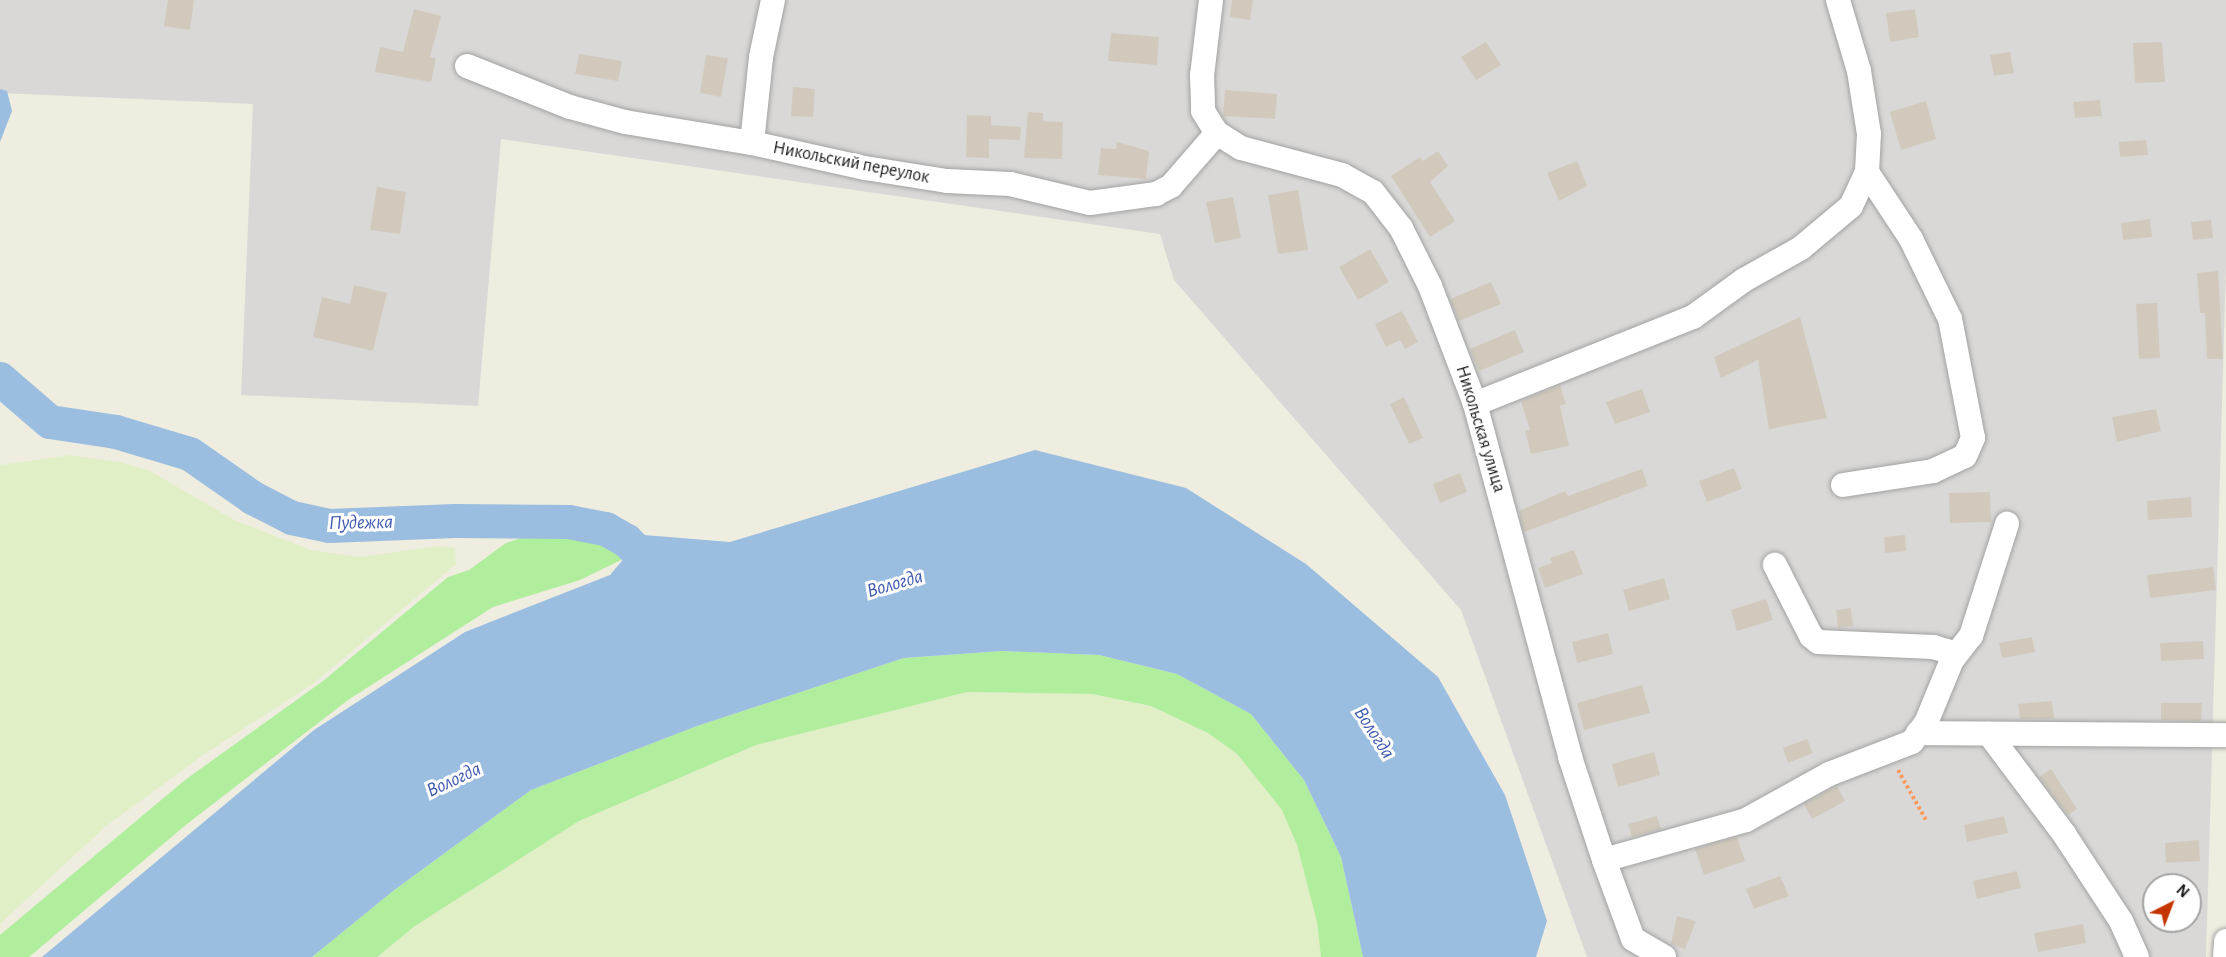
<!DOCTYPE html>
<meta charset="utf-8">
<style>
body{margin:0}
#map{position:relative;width:2226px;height:957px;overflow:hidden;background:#eeeddf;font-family:"Alegreya Sans",sans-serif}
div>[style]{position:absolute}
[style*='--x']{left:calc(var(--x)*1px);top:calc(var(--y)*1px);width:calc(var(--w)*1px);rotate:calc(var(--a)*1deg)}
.residential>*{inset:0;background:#d9d8d7}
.farmland>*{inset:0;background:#e1efc7}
.grass>*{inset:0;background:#b0ee9e}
.water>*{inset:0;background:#9abde0}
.river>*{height:34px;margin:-17px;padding:0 17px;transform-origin:17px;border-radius:17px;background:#9abde0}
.building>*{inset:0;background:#d1cabc}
.path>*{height:4px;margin-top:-2px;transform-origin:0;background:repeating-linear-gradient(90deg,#ff9a5e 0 3px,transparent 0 6px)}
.roads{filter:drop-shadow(0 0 2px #a2a2a2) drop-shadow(0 0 2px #a2a2a2)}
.minor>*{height:24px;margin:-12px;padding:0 12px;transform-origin:12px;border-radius:12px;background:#fff}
span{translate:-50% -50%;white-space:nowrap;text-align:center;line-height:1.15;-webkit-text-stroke:6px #fff;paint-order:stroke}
.street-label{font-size:18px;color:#1b1b1b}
.water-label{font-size:20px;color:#405ab2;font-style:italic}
.north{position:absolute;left:2142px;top:873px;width:60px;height:60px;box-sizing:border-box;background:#fff;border:2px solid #a4a4a4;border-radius:50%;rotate:42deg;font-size:16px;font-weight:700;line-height:24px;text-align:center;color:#1b1b1b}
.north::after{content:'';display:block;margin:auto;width:21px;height:27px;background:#c53500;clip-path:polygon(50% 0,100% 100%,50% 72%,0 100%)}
</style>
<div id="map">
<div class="residential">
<div style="clip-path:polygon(evenodd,0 0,2226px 0,2226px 267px,2206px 957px,1587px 957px,1461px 610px,1174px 280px,1160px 234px,501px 139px,478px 406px,241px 395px,253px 104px,0 93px,0 0,2154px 885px,2190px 885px,2190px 921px,2154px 921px,2154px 885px)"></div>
</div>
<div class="farmland">
<div style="clip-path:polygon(70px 455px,119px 462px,150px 471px,234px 520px,311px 550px,360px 557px,439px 546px,455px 548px,456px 564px,314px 683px,206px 753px,106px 826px,0 924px,0 465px)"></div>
<div style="clip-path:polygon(967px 692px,1092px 694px,1151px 706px,1208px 733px,1237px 754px,1282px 810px,1297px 845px,1317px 922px,1321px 957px,377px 957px,415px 926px,579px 821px,756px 745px)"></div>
</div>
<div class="grass">
<div style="clip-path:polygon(537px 533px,605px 536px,619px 544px,621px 560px,580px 580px,493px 607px,348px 700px,187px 824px,29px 957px,0 957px,0 935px,185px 780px,323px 681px,448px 577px,469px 570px,506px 543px)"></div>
<div style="clip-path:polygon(1002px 651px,1099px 655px,1177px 674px,1251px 714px,1304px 780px,1341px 857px,1363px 957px,1321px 957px,1317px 922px,1297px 845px,1282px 810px,1237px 754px,1208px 733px,1151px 706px,1092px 694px,967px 692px,756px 745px,579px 821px,415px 926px,377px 957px,312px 957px,393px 891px,531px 790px,697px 726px,904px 658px)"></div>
</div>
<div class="water">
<div style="clip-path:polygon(0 89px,7px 91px,12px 111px,0 142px)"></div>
<div style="clip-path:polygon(1035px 450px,1186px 488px,1306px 564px,1438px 677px,1505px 795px,1547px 921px,1536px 957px,1363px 957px,1341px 857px,1304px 780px,1251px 714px,1177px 674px,1099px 655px,1002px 651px,904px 658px,697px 726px,531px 790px,393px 891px,312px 957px,42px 957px,314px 730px,465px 632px,610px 575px,644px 535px,730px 542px)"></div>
</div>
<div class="river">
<div style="--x:0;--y:379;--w:66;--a:40.7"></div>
<div style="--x:50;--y:422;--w:67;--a:8.6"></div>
<div style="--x:116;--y:432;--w:77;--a:16.6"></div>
<div style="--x:190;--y:454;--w:77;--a:34.9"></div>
<div style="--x:253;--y:498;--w:44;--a:27.1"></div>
<div style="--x:292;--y:518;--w:39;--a:12"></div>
<div style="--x:330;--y:526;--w:125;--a:-2.3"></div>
<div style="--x:455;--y:521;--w:114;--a:0.5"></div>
<div style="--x:569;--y:522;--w:38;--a:11"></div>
<div style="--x:606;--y:529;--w:24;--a:30"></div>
<div style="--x:627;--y:541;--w:56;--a:45.7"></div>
</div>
<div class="building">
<div style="clip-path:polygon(168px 0,194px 0,190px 30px,164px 26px)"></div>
<div style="clip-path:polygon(1232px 0,1253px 0,1250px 20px,1230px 17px)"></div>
<div style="clip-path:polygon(414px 9px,441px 16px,430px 57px,436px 58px,431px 82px,375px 72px,380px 47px,403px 52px)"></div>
<div style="clip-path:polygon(1915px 9px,1919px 37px,1890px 42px,1886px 13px)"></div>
<div style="clip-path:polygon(1111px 33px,1159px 37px,1157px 65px,1108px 61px)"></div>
<div style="clip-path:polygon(1486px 42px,1501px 65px,1476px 80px,1461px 57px)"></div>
<div style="clip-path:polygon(2162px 42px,2165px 82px,2135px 83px,2133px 43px)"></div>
<div style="clip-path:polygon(2010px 52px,2014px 73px,1994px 76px,1990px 55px)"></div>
<div style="clip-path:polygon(579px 54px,622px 61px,618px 81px,575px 74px)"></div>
<div style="clip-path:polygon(706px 55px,728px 58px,721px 97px,700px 93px)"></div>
<div style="clip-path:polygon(793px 87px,815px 89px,813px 117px,791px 116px)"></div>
<div style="clip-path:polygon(1225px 90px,1277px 94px,1275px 119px,1223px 116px)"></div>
<div style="clip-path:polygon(2100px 100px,2102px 116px,2075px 118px,2073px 102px)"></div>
<div style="clip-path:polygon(1926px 101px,1936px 139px,1901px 150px,1890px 112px)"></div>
<div style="clip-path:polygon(1028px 112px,1043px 113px,1043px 121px,1063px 122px,1062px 159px,1024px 158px)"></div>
<div style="clip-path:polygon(967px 115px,991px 116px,991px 125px,1021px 127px,1020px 140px,989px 139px,989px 158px,966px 157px)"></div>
<div style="clip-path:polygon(2146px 140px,2148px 155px,2120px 157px,2119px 142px)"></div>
<div style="clip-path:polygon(1117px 142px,1149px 151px,1146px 179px,1098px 175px,1101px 148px,1116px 149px)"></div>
<div style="clip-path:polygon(1438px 151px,1448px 166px,1430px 182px,1455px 221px,1430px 237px,1391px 176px,1420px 157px,1423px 161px)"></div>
<div style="clip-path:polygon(1577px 161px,1587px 186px,1559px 201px,1547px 173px)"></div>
<div style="clip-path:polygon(377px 187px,406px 192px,400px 234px,370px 230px)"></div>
<div style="clip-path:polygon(1298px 190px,1308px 250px,1278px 254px,1268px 195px)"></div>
<div style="clip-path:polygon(1233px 197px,1241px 238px,1215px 243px,1206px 202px)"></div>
<div style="clip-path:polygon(2150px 219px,2152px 237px,2123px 240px,2121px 223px)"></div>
<div style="clip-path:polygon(2211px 220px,2213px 238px,2193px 240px,2191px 222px)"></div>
<div style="clip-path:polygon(1370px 249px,1389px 282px,1358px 300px,1339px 267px)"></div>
<div style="clip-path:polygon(2218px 271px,2223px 359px,2207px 359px,2205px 313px,2200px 313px,2197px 273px)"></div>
<div style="clip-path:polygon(1491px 282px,1501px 304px,1459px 321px,1450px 299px)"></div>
<div style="clip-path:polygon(354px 285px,387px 293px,373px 351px,313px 337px,322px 297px,350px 304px)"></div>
<div style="clip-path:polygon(2157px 303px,2160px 358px,2139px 359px,2136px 304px)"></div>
<div style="clip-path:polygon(1402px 311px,1418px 342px,1405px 349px,1400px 340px,1386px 347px,1375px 324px)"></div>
<div style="clip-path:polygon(1800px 317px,1827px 418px,1769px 429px,1758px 360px,1721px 378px,1714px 357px)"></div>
<div style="clip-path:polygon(1515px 330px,1524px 352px,1479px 371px,1470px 349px)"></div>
<div style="clip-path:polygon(1560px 385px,1566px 404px,1560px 406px,1569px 446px,1531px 454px,1525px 431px,1530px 430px,1521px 401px)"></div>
<div style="clip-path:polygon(1642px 389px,1650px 412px,1615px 424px,1606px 402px)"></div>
<div style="clip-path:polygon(1404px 397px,1423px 438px,1409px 444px,1390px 404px)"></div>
<div style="clip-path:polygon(2156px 409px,2161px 431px,2117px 442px,2112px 417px)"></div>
<div style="clip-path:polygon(1734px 468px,1742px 489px,1707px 502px,1699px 481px)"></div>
<div style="clip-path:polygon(1642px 469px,1648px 486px,1524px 532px,1519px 511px,1565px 491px,1568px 496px)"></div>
<div style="clip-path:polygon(1460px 473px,1467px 492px,1440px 503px,1433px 484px)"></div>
<div style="clip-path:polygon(1990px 492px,1991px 522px,1950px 523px,1949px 493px)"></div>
<div style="clip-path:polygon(2191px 497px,2192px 517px,2148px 520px,2147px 501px)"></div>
<div style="clip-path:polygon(1905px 535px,1906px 551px,1885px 553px,1884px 537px)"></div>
<div style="clip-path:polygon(1574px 550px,1583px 574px,1545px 588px,1538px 568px,1552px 563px,1550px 558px)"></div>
<div style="clip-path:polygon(2213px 567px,2216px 590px,2150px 598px,2147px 575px)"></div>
<div style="clip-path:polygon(1664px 578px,1670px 599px,1629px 611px,1623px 590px)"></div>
<div style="clip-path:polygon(1766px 599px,1773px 620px,1737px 631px,1731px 610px)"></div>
<div style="clip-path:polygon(1851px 608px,1853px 626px,1838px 628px,1836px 610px)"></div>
<div style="clip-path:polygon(1608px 633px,1613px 654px,1577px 663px,1572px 642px)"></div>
<div style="clip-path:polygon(2032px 637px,2035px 652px,2002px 658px,1999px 643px)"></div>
<div style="clip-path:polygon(2203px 641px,2204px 659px,2161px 661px,2160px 643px)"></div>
<div style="clip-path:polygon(1642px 685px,1650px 713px,1584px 730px,1577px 703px)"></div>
<div style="clip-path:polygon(2052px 701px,2054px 719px,2020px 719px,2018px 704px)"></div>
<div style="clip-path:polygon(2161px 703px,2202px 703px,2201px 721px,2161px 720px)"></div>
<div style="clip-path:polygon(1807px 739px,1813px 753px,1788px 763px,1783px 748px)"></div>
<div style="clip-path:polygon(1654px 752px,1660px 775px,1618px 787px,1612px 764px)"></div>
<div style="clip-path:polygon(2051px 769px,2077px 809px,2068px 815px,2039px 777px)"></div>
<div style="clip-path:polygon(1837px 786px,1845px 801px,1812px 819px,1804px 804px)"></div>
<div style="clip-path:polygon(1657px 816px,1661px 829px,1632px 837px,1628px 824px)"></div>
<div style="clip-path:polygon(2004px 816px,2008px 833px,1967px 842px,1964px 825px)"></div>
<div style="clip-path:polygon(1737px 837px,1745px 861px,1704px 875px,1695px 849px)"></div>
<div style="clip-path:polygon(2199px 840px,2200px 861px,2166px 863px,2165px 843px)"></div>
<div style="clip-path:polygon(2017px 871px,2021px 888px,1977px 899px,1973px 881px)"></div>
<div style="clip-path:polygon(1780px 876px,1789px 896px,1754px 909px,1746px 889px)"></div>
<div style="clip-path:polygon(1677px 916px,1696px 921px,1685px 949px,1671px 944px)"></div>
<div style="clip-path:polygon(2083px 924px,2086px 943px,2038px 952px,2034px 933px)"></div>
</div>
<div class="path">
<div style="--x:1898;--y:770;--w:57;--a:60.8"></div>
</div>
<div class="roads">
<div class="minor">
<div style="--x:1211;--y:0;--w:76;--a:96.8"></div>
<div style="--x:1202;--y:75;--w:36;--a:88"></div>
<div style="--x:1203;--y:111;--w:26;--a:58"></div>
<div style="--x:1217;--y:133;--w:28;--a:32"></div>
<div style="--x:1241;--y:148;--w:105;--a:15"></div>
<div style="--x:1342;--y:175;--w:35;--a:29"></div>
<div style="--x:1373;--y:192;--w:46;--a:52.1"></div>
<div style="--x:1401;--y:228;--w:65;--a:63.4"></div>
<div style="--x:1430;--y:286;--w:126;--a:69.1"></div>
<div style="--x:1475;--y:404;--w:366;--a:74.9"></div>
<div style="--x:1570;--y:757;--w:108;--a:71.7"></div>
<div style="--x:1604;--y:860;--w:84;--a:69.8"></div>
<div style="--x:1633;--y:939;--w:36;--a:30"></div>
<div style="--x:467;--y:66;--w:111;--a:21.7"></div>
<div style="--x:570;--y:107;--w:57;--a:15.3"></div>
<div style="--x:625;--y:122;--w:129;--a:9.4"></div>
<div style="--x:752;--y:143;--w:116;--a:12.5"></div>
<div style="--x:865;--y:168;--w:83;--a:9"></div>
<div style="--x:947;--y:181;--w:63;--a:2.7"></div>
<div style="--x:1010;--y:184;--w:82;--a:13.4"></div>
<div style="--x:1090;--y:203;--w:67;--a:-7.8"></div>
<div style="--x:1156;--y:194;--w:17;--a:-28"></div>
<div style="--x:1171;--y:186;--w:70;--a:-49"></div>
<div style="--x:752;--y:143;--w:86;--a:-84"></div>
<div style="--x:761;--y:57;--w:58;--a:-78.1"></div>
<div style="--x:1475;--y:404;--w:235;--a:-21.8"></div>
<div style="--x:1693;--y:317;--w:63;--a:-36"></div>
<div style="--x:1744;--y:280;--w:65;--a:-29.3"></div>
<div style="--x:1801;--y:248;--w:65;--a:-40"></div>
<div style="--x:1851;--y:206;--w:38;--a:-65"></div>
<div style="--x:1867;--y:172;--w:38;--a:-87"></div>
<div style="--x:1869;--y:134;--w:64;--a:-99"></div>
<div style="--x:1859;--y:71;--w:74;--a:-106.5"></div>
<div style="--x:1843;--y:485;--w:91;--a:-8.8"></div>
<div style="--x:1933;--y:471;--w:35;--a:-25"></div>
<div style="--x:1965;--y:456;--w:20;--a:-66"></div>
<div style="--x:1973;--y:438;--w:121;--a:-100.9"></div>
<div style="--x:1950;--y:319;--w:89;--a:-116"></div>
<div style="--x:1911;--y:239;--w:80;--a:-123.3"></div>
<div style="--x:1952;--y:660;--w:31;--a:-52"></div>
<div style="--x:1971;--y:636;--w:118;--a:-72.2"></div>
<div style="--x:1918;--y:733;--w:308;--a:0.4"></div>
<div style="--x:1989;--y:734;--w:125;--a:53.1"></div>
<div style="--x:2064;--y:834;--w:104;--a:56.8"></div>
<div style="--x:2121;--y:921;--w:39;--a:66"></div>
<div style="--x:1604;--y:860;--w:148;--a:-15.7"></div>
<div style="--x:1746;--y:820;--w:95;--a:-29"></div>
<div style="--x:1829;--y:774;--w:89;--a:-21.1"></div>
<div style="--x:1912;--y:742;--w:24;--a:-54"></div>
<div style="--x:1926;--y:723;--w:68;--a:-67.6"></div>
<div style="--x:1952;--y:660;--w:10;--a:-119"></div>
<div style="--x:1947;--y:651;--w:15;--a:-164"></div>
<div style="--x:1933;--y:647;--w:115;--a:-177.5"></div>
<div style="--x:1818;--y:642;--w:9;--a:-139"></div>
<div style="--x:1811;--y:636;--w:80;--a:-116.9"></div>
<div style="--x:2225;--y:957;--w:16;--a:-86"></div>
</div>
</div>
<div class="street-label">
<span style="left:851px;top:163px;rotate:11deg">Никольский переулок</span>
<span style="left:1480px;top:429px;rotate:73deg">Никольская улица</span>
</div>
<div class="water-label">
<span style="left:361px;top:523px;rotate:-1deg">Пудежка</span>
<span style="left:895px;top:584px;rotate:-16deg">Вологда</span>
<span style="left:1374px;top:733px;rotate:57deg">Вологда</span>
<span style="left:454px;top:780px;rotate:-25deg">Вологда</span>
</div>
<div class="north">N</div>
</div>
